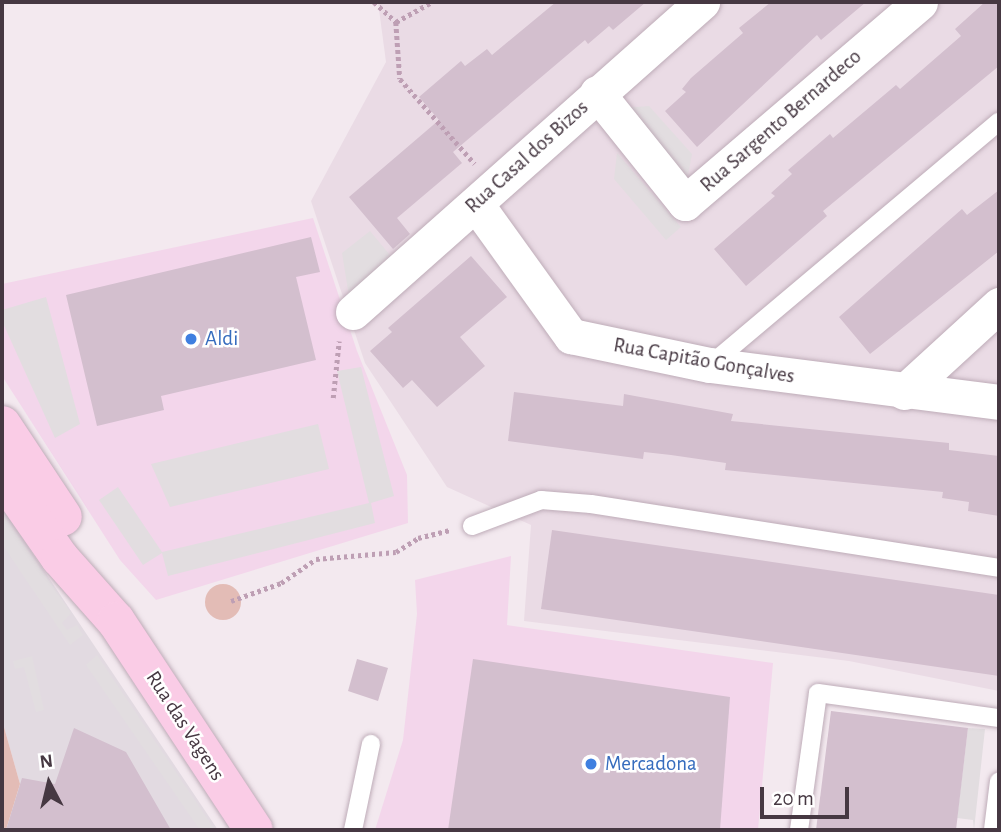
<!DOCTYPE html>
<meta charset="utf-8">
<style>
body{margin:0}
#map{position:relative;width:1001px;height:832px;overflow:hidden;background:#f3e9ef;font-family:"Alegreya Sans",sans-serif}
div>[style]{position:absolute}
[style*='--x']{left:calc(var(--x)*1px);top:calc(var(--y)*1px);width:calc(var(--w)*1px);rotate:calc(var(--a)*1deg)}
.residential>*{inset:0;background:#eadbe5}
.commercial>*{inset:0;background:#f3d6eb}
.industrial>*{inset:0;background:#e2dae1}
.green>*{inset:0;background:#e3bcb6}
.round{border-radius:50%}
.parking>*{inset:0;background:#e2dde0}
.building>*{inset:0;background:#d3bfce}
.path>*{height:4.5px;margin-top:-2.25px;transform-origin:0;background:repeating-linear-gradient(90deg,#be9fb4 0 3.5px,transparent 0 7px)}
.roads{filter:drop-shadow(0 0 2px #beacb8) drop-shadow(0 0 2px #beacb8)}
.lane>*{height:18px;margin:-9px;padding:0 9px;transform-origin:9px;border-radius:9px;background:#fff}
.street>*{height:35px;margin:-17.5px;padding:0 17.5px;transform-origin:17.5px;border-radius:17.5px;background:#fff}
.secondary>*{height:38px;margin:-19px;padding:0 19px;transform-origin:19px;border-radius:19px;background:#facce6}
.dots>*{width:19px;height:19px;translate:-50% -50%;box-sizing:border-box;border:4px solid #fff;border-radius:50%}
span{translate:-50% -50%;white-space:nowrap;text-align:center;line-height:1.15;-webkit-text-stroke:5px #fff;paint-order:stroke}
.street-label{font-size:21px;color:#463842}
.shop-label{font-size:21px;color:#366cbe}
.left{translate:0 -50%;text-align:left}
.frame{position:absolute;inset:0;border:4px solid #463842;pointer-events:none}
.north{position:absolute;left:14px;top:748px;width:70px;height:70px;-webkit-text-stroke:5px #fff;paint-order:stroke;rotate:353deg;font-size:19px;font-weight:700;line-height:28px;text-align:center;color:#463842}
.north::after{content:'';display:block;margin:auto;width:24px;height:32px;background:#463842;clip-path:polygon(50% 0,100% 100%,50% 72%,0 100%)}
.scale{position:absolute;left:760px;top:787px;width:89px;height:32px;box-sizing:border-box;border:4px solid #463842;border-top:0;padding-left:9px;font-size:21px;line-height:24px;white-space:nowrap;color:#463842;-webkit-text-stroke:5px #fff;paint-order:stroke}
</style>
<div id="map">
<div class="residential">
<div style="clip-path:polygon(378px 2px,999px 2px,999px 691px,849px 661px,524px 621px,531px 525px,447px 487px,365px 363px,311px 201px,386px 62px)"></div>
</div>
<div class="commercial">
<div style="clip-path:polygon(313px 218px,357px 351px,407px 475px,408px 523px,156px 600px,120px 560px,2px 376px,2px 284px)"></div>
<div style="clip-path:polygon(511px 556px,507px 625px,773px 663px,758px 830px,375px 830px,403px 740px,417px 614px,415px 580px)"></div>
</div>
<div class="industrial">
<div style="clip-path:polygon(2px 508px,218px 830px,6px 830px,20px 784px,2px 720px)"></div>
</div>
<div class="green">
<div class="round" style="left:205px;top:584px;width:36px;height:36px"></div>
<div style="clip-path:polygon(2px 720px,20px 784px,6px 830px,2px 830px)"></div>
</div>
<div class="parking">
<div style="clip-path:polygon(649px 106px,692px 154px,687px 181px,624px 108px)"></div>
<div style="clip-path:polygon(617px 153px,681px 227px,666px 240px,614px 179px)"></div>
<div style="clip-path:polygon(370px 231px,394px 260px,349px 296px,342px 253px)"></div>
<div style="clip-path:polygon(46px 297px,80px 424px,55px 438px,2px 321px,2px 310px)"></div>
<div style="clip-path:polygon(361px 367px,394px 496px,371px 503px,375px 523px,168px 576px,162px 553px,143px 565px,99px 500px,118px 487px,162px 552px,369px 503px,337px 371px)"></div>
<div style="clip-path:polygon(318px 424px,329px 469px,170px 507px,151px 464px)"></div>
<div style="clip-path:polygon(2px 513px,71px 613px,62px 623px,67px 630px,77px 625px,83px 635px,70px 645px,2px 544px)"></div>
<div style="clip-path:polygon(97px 655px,215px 830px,200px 830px,86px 665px)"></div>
<div style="clip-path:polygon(32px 656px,44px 710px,36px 712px,24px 667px,15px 669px,13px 661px)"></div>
<div style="clip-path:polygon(968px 728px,985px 729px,974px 830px,973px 820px,957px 818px)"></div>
</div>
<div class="building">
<div style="clip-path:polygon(556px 2px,646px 2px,613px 30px,609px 26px,588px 44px,585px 40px,453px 152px,462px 163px,397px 218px,410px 234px,393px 249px,349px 197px,439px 120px,419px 97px,461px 61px,465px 66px,487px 49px,492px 55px)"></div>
<div style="clip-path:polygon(771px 2px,866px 2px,821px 40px,817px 35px,697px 147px,665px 111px,686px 92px,682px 89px,691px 78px,743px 33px,739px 28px)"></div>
<div style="clip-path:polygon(985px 2px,999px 2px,999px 66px,823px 211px,827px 216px,746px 286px,714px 249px,775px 196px,771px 193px,792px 174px,788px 170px,830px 134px,833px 138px,896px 85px,900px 89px,961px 36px,955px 29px)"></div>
<div style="clip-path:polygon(999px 190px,999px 251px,870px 354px,839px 317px,962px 209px,967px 215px)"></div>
<div style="clip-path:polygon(311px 237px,320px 272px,296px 277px,316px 360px,161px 396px,164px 410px,97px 426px,66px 295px)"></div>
<div style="clip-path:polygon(471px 256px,507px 297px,460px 337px,485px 366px,437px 407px,412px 380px,403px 388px,370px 351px,392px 332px,388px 328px)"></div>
<div style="clip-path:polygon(514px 392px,623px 406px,624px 394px,733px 414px,731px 421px,949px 443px,949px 450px,999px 456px,999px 516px,968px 511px,969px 502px,942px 498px,943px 492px,725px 470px,726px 463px,671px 455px,644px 452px,643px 459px,508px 441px)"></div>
<div style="clip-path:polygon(552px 530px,999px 595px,999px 676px,541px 609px)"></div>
<div style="clip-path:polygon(357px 659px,388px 668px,378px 701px,348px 691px)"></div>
<div style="clip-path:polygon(473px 659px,730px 697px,720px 830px,448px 830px)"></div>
<div style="clip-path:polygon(831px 711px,968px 728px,956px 830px,816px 830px)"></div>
<div style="clip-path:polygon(74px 728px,126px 752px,171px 830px,6px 830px,22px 778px,55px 784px)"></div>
</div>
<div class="path">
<div style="--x:374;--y:2;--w:30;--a:42"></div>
<div style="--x:396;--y:22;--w:57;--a:86"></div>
<div style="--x:400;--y:79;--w:113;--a:48.6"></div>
<div style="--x:396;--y:22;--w:41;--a:-29.1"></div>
<div style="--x:333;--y:398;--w:57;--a:-84"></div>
<div style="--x:231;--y:601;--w:53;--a:-19.8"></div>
<div style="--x:281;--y:583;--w:42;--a:-34.4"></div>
<div style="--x:316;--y:559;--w:80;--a:-5"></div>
<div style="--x:396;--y:552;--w:26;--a:-32"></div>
<div style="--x:418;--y:538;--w:33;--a:-14"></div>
</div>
<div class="roads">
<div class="lane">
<div style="--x:710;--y:365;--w:378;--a:-40.1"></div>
<div style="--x:472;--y:526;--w:74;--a:-20.6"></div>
<div style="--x:541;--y:500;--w:50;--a:4.6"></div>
<div style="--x:591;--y:504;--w:413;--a:8.9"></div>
<div style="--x:353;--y:830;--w:88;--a:-78.2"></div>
<div style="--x:799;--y:830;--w:138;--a:-82.1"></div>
<div style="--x:818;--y:693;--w:183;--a:7.9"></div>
<div style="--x:993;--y:830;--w:49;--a:-83"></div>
</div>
<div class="street">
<div style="--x:597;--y:93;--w:141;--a:51.3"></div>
<div style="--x:685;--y:203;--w:309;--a:-40.5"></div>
<div style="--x:476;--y:204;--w:163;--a:54.3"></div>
<div style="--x:571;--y:336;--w:142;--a:11.8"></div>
<div style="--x:710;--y:365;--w:291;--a:7.3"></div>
<div style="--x:353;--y:312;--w:467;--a:-41.6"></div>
<div style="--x:904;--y:392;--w:129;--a:-42.5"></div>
</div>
<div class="secondary">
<div style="--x:2;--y:425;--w:110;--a:56.5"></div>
<div style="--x:2;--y:475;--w:101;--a:55.1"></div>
<div style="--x:60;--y:558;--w:84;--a:48.4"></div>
<div style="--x:116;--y:621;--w:250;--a:56.6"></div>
</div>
</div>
<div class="dots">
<div style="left:191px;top:339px;background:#3f7fe0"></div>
<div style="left:591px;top:764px;background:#3f7fe0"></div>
</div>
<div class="street-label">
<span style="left:781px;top:121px;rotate:-41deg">Rua Sargento Bernardeco</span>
<span style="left:527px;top:157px;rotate:-42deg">Rua Casal dos Bizos</span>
<span style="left:704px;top:361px;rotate:10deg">Rua Capitão Gonçalves</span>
<span style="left:185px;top:726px;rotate:57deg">Rua das Vagens</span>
</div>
<div class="shop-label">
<span class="left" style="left:205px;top:339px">Aldi</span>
<span class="left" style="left:605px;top:764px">Mercadona</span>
</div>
<div class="frame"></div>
<div class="north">N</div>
<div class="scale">20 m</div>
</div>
